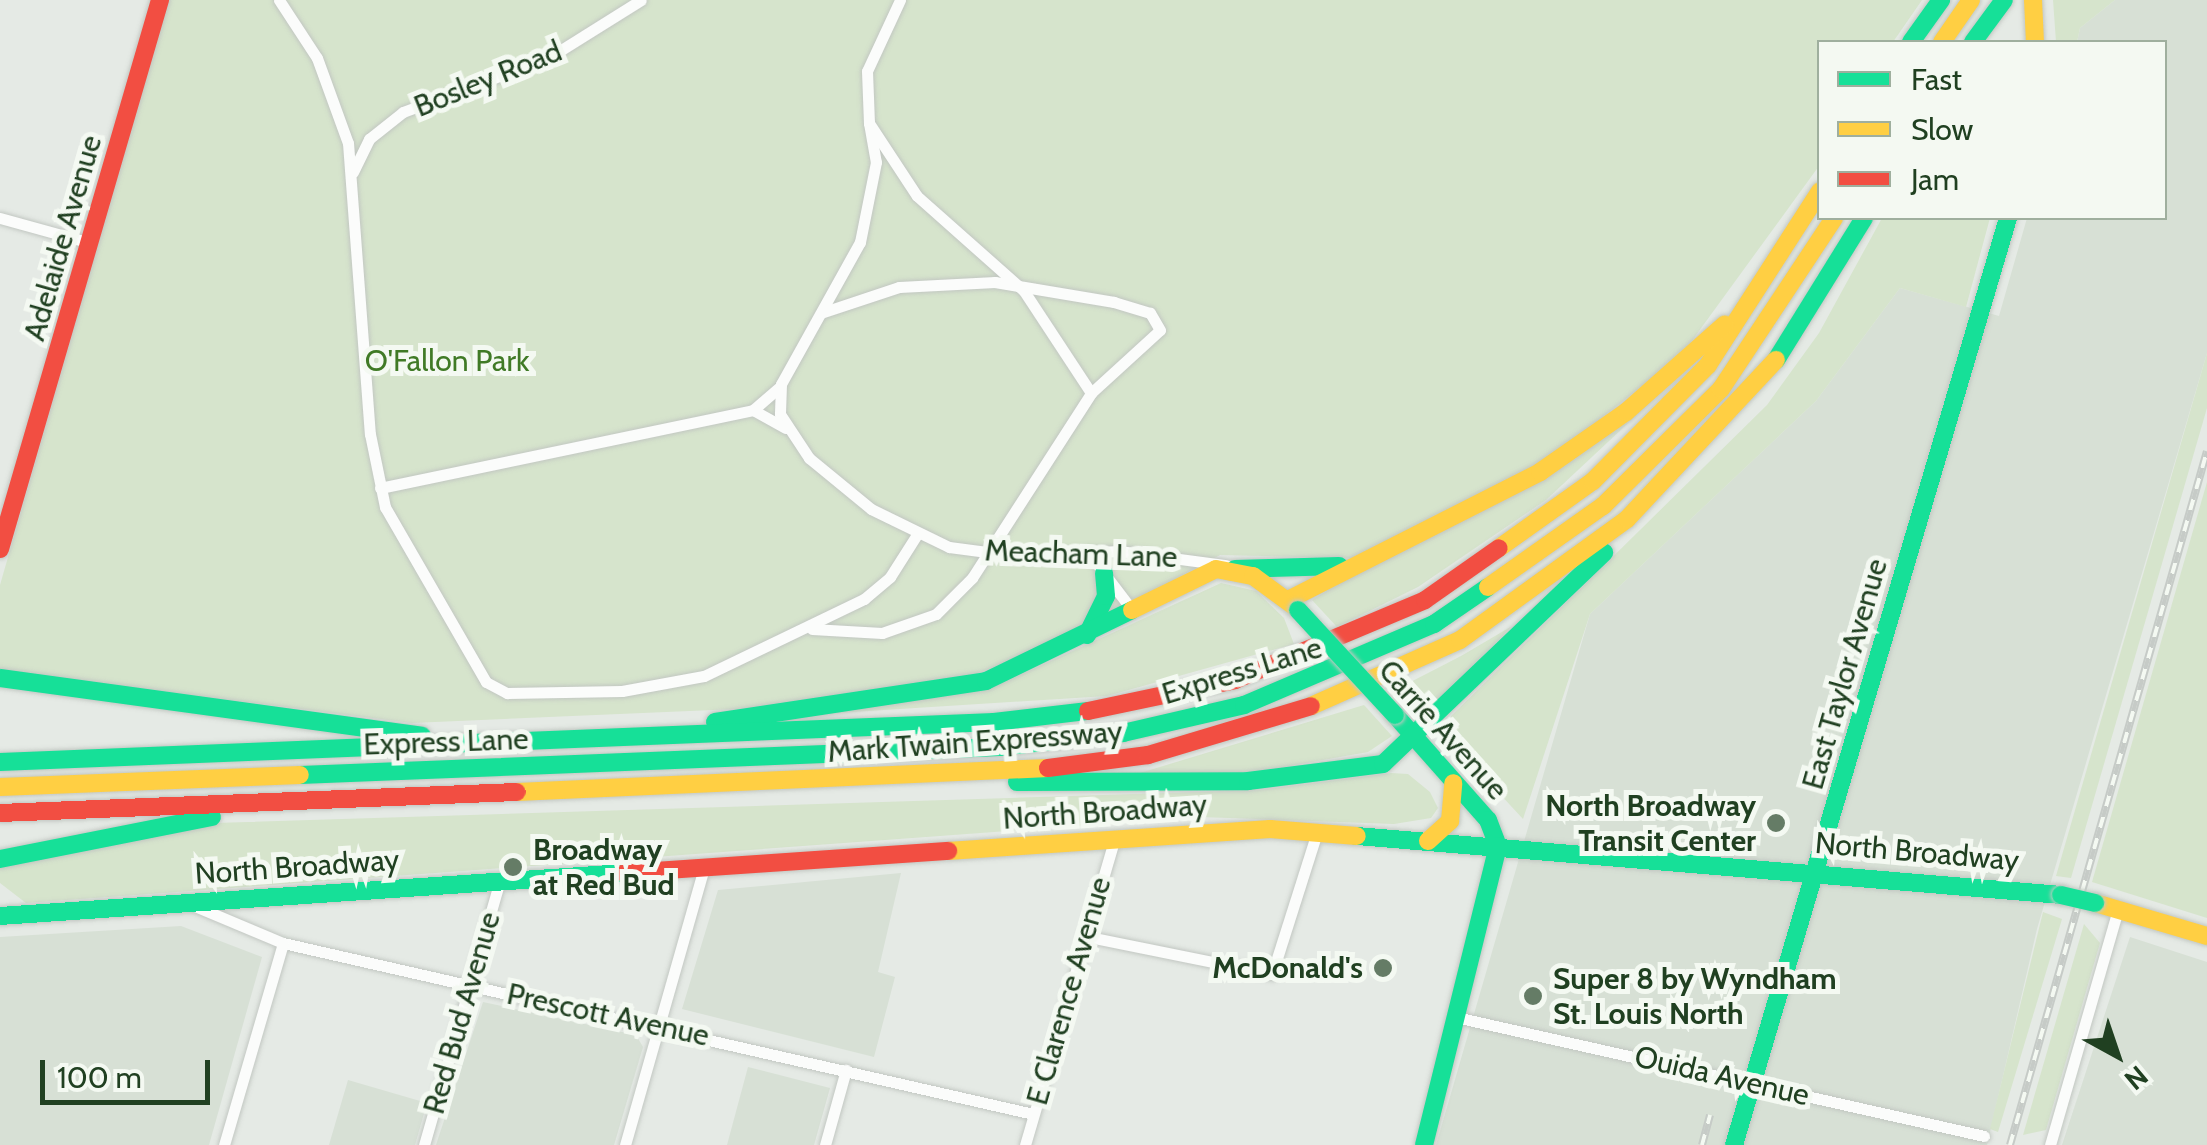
<!DOCTYPE html>
<style>
body{margin:0}
#map{position:relative;width:2207px;height:1145px;overflow:hidden;background:#e5eae5;font-family:Cabin,sans-serif}
div>[style]{position:absolute}
[style*='--x']{left:calc(var(--x)*1px);top:calc(var(--y)*1px);width:calc(var(--w)*1px);rotate:calc(var(--a)*1deg)}
.built>*{inset:0;background:#d7e0d5}
.green>*{inset:0;background:#d6e4cc}
.roads{filter:drop-shadow(0 0 2px #c2c7c2) drop-shadow(0 0 2px #c2c7c2)}
.street>*{height:11px;margin:-5.5px;padding:0 5.5px;transform-origin:5.5px;border-radius:5.5px;background:#fbfcfb}
.fast>*{height:18px;margin:-9px;padding:0 9px;transform-origin:9px;border-radius:9px;background:#16e098}
.slow>*{height:18px;margin:-9px;padding:0 9px;transform-origin:9px;border-radius:9px;background:#ffcf43}
.jam>*{height:18px;margin:-9px;padding:0 9px;transform-origin:9px;border-radius:9px;background:#f24e42}
.rail>*{height:8px;margin-top:-4px;transform-origin:0;background:repeating-linear-gradient(90deg,#f4f9f2 0 11px,#c6cbc7 0 22px);box-sizing:border-box;border-block:2px solid #c6cbc7}
.bridges{filter:drop-shadow(0 0 2px #c2c9c2) drop-shadow(0 0 2px #c2c9c2)}
.fast-bridge>*{height:18px;margin:-9px;padding:0 9px;transform-origin:9px;border-radius:9px;background:#16e098}
.dots>*{width:28px;height:28px;translate:-50% -50%;box-sizing:border-box;border:5px solid #f4f9f2;border-radius:50%}
span{translate:-50% -50%;white-space:nowrap;text-align:center;line-height:1.15;-webkit-text-stroke:10px #f4f9f2;paint-order:stroke}
.street-label{font-size:30px;color:#204021}
.park-label{font-size:30px;color:#407a26}
.poi-label{font-size:30px;color:#204021;font-weight:700}
.right{translate:-100% -50%;text-align:right}
.left{translate:0 -50%;text-align:left}
.legend{position:absolute;left:1817px;top:40px;width:350px;height:180px;box-sizing:border-box;background:#f4f9f2;border:2px solid #9faf9e;margin:0;padding:12px 18px;list-style:none;font-size:30px;color:#204021}
.legend li{display:flex;align-items:center;gap:20px;height:50px}
.legend b{width:50px;border:2px solid #9faf9e}
.north{position:absolute;left:2067px;top:1005px;width:100px;height:100px;-webkit-text-stroke:8px #f4f9f2;paint-order:stroke;rotate:140deg;font-size:28px;font-weight:700;line-height:40px;text-align:center;color:#204021}
.north::after{content:'';display:block;margin:auto;width:35px;height:45px;background:#204021;clip-path:polygon(50% 0,100% 100%,50% 72%,0 100%)}
.scale{position:absolute;left:40px;top:1060px;width:170px;height:45px;box-sizing:border-box;border:5px solid #204021;border-top:0;padding-left:12px;font-size:30px;line-height:35px;white-space:nowrap;color:#204021;-webkit-text-stroke:8px #f4f9f2;paint-order:stroke}
</style>
<div id="map">
<div class="built">
<div style="clip-path:polygon(2115px 0,2207px 0,2207px 353px,2037px 929px,1987px 1145px,1436px 1145px,1590px 614px,1816px 401px,1900px 288px,1999px 316px,2027px 218px,2164px 218px,2164px 42px,2077px 42px,2080px 28px)"></div>
<div style="clip-path:polygon(901px 873px,878px 972px,895px 977px,874px 1057px,682px 1009px,718px 890px)"></div>
<div style="clip-path:polygon(181px 926px,262px 957px,209px 1145px,0 1145px,0 937px)"></div>
<div style="clip-path:polygon(2130px 937px,2207px 962px,2207px 1145px,2062px 1145px)"></div>
<div style="clip-path:polygon(483px 1002px,636px 1035px,643px 1047px,614px 1145px,436px 1145px)"></div>
<div style="clip-path:polygon(748px 1067px,830px 1088px,814px 1145px,727px 1145px)"></div>
<div style="clip-path:polygon(348px 1080px,427px 1103px,415px 1145px,329px 1145px)"></div>
</div>
<div class="green">
<div style="clip-path:polygon(168px 0,1922px 0,1893px 42px,1820px 42px,1819px 166px,1683px 353px,1544px 464px,1352px 558px,1220px 555px,1058px 642px,958px 681px,760px 708px,412px 723px,0 671px,0 585px)"></div>
<div style="clip-path:polygon(2053px 0,2115px 0,2080px 28px,2077px 42px,2056px 42px)"></div>
<div style="clip-path:polygon(1882px 218px,1990px 218px,1966px 307px,1900px 288px,1816px 401px,1590px 614px,1523px 819px,1447px 737px,1451px 716px,1767px 405px,1819px 333px)"></div>
<div style="clip-path:polygon(2207px 353px,2207px 408px,2071px 878px,2056px 876px)"></div>
<div style="clip-path:polygon(1671px 383px,1546px 500px,1418px 587px,1337px 627px,1312px 600px)"></div>
<div style="clip-path:polygon(2207px 482px,2207px 918px,2092px 882px)"></div>
<div style="clip-path:polygon(1221px 583px,1256px 591px,1284px 618px,1294px 644px,1107px 696px,805px 715px,994px 687px)"></div>
<div style="clip-path:polygon(1512px 626px,1423px 717px,1395px 690px,1461px 656px)"></div>
<div style="clip-path:polygon(1364px 705px,1392px 736px,1368px 752px,1250px 773px,1140px 773px)"></div>
<div style="clip-path:polygon(1391px 773px,1408px 774px,1430px 792px,1438px 808px,1431px 818px,1394px 824px,1200px 817px,26px 903px,0 883px,0 864px,214px 823px,1260px 790px)"></div>
<div style="clip-path:polygon(2043px 912px,2062px 919px,1998px 1132px,1990px 1129px)"></div>
<div style="clip-path:polygon(2084px 924px,2100px 943px,2046px 1130px,2023px 1135px)"></div>
</div>
<div class="roads">
<div class="street">
<div style="--x:279;--y:0;--w:69;--a:56.8"></div>
<div style="--x:317;--y:58;--w:90;--a:70"></div>
<div style="--x:348;--y:143;--w:292;--a:85.7"></div>
<div style="--x:370;--y:434;--w:75;--a:78.4"></div>
<div style="--x:385;--y:507;--w:202;--a:60"></div>
<div style="--x:486;--y:682;--w:24;--a:28"></div>
<div style="--x:507;--y:693;--w:115;--a:-1"></div>
<div style="--x:622;--y:691;--w:83;--a:-10.4"></div>
<div style="--x:704;--y:676;--w:178;--a:-25.7"></div>
<div style="--x:864;--y:599;--w:34;--a:-40"></div>
<div style="--x:890;--y:577;--w:49;--a:-57.6"></div>
<div style="--x:900;--y:0;--w:78;--a:114.9"></div>
<div style="--x:867;--y:71;--w:52;--a:87.8"></div>
<div style="--x:869;--y:123;--w:87;--a:56.7"></div>
<div style="--x:917;--y:196;--w:143;--a:41.6"></div>
<div style="--x:1024;--y:291;--w:122;--a:56.7"></div>
<div style="--x:869;--y:123;--w:40;--a:80"></div>
<div style="--x:876;--y:162;--w:82;--a:101.3"></div>
<div style="--x:860;--y:242;--w:162;--a:119.1"></div>
<div style="--x:781;--y:384;--w:30;--a:92"></div>
<div style="--x:780;--y:414;--w:53;--a:56.6"></div>
<div style="--x:809;--y:458;--w:80;--a:39.4"></div>
<div style="--x:871;--y:509;--w:87;--a:26"></div>
<div style="--x:949;--y:547;--w:69;--a:7.5"></div>
<div style="--x:1017;--y:556;--w:102;--a:-2.8"></div>
<div style="--x:1119;--y:551;--w:108;--a:7.5"></div>
<div style="--x:353;--y:172;--w:37;--a:-64"></div>
<div style="--x:369;--y:139;--w:43;--a:-38.5"></div>
<div style="--x:403;--y:112;--w:157;--a:-20.5"></div>
<div style="--x:550;--y:57;--w:107;--a:-32.1"></div>
<div style="--x:0;--y:218;--w:94;--a:15.4"></div>
<div style="--x:753;--y:410;--w:35;--a:-41"></div>
<div style="--x:380;--y:488;--w:381;--a:-11.8"></div>
<div style="--x:753;--y:410;--w:37;--a:29"></div>
<div style="--x:1088;--y:552;--w:73;--a:52.8"></div>
<div style="--x:812;--y:629;--w:70;--a:3.3"></div>
<div style="--x:882;--y:633;--w:57;--a:-19.4"></div>
<div style="--x:936;--y:614;--w:51;--a:-45"></div>
<div style="--x:972;--y:578;--w:220;--a:-57.2"></div>
<div style="--x:1091;--y:393;--w:93;--a:-42.4"></div>
<div style="--x:1160;--y:330;--w:20;--a:-120"></div>
<div style="--x:1150;--y:313;--w:38;--a:-163"></div>
<div style="--x:1114;--y:302;--w:121;--a:-170.5"></div>
<div style="--x:995;--y:282;--w:96;--a:177"></div>
<div style="--x:899;--y:287;--w:82;--a:161.6"></div>
<div style="--x:190;--y:904;--w:101;--a:22.8"></div>
<div style="--x:283;--y:943;--w:769;--a:12.84"></div>
<div style="--x:1084;--y:936;--w:192;--a:11.4"></div>
<div style="--x:1272;--y:974;--w:149;--a:-72.4"></div>
<div style="--x:1460;--y:1018;--w:537;--a:12.69"></div>
<div style="--x:224;--y:1145;--w:210;--a:-73.7"></div>
<div style="--x:424;--y:1145;--w:276;--a:-74"></div>
<div style="--x:625;--y:1145;--w:289;--a:-74.1"></div>
<div style="--x:825;--y:1145;--w:78;--a:-74.4"></div>
<div style="--x:1025;--y:1145;--w:320;--a:-73.7"></div>
<div style="--x:2050;--y:1145;--w:245;--a:-73.9"></div>
</div>
<div class="fast">
<div style="--x:1911;--y:42;--w:52;--a:-54.5"></div>
<div style="--x:1973;--y:42;--w:52;--a:-53.6"></div>
<div style="--x:1776;--y:360;--w:167;--a:-58.2"></div>
<div style="--x:1235;--y:569;--w:104;--a:-1.7"></div>
<div style="--x:1087;--y:635;--w:43;--a:-64"></div>
<div style="--x:1106;--y:596;--w:23;--a:-95"></div>
<div style="--x:0;--y:678;--w:426;--a:7.8"></div>
<div style="--x:1395;--y:715;--w:140;--a:48.5"></div>
<div style="--x:1488;--y:820;--w:28;--a:69"></div>
<div style="--x:1498;--y:846;--w:308;--a:103.9"></div>
<div style="--x:715;--y:722;--w:274;--a:-8.6"></div>
<div style="--x:986;--y:681;--w:162;--a:-25.9"></div>
<div style="--x:0;--y:762;--w:995;--a:-2.3"></div>
<div style="--x:994;--y:722;--w:95;--a:-6.7"></div>
<div style="--x:300;--y:775;--w:700;--a:-2.29"></div>
<div style="--x:999;--y:747;--w:125;--a:-6.4"></div>
<div style="--x:1123;--y:733;--w:124;--a:-13"></div>
<div style="--x:1244;--y:705;--w:207;--a:-23.1"></div>
<div style="--x:1434;--y:624;--w:65;--a:-34.4"></div>
<div style="--x:1017;--y:782;--w:231;--a:-0.2"></div>
<div style="--x:1248;--y:781;--w:136;--a:-7.2"></div>
<div style="--x:1383;--y:764;--w:306;--a:-43.7"></div>
<div style="--x:1357;--y:836;--w:706;--a:4.79"></div>
<div style="--x:0;--y:859;--w:216;--a:-11.2"></div>
<div style="--x:0;--y:916;--w:625;--a:-3.94"></div>
<div style="--x:1734;--y:1145;--w:967;--a:-73.53"></div>
</div>
<div class="slow">
<div style="--x:2033;--y:0;--w:42;--a:87.3"></div>
<div style="--x:1942;--y:42;--w:51;--a:-55.4"></div>
<div style="--x:1499;--y:548;--w:115;--a:-35.5"></div>
<div style="--x:1593;--y:481;--w:163;--a:-45.2"></div>
<div style="--x:1708;--y:365;--w:207;--a:-57.2"></div>
<div style="--x:1488;--y:587;--w:141;--a:-35.2"></div>
<div style="--x:1603;--y:506;--w:166;--a:-44.8"></div>
<div style="--x:1721;--y:389;--w:205;--a:-56.5"></div>
<div style="--x:1288;--y:600;--w:283;--a:-26.9"></div>
<div style="--x:1540;--y:472;--w:105;--a:-34.9"></div>
<div style="--x:1626;--y:412;--w:132;--a:-41.6"></div>
<div style="--x:1132;--y:610;--w:93;--a:-26"></div>
<div style="--x:1216;--y:569;--w:38;--a:11"></div>
<div style="--x:1253;--y:576;--w:52;--a:36.4"></div>
<div style="--x:1311;--y:706;--w:163;--a:-23.9"></div>
<div style="--x:1460;--y:640;--w:206;--a:-35.9"></div>
<div style="--x:1627;--y:519;--w:218;--a:-46.9"></div>
<div style="--x:0;--y:787;--w:300;--a:-2.3"></div>
<div style="--x:517;--y:792;--w:532;--a:-2.59"></div>
<div style="--x:1428;--y:841;--w:30;--a:-42"></div>
<div style="--x:1450;--y:821;--w:38;--a:-85"></div>
<div style="--x:948;--y:851;--w:323;--a:-3.9"></div>
<div style="--x:1270;--y:829;--w:87;--a:4.6"></div>
<div style="--x:2095;--y:903;--w:117;--a:16.4"></div>
</div>
<div class="jam">
<div style="--x:0;--y:549;--w:572;--a:-73.75"></div>
<div style="--x:1088;--y:711;--w:150;--a:-11.9"></div>
<div style="--x:1235;--y:680;--w:206;--a:-22.8"></div>
<div style="--x:1425;--y:600;--w:90;--a:-35.1"></div>
<div style="--x:1048;--y:768;--w:101;--a:-7.4"></div>
<div style="--x:1148;--y:755;--w:170;--a:-16.7"></div>
<div style="--x:0;--y:813;--w:517;--a:-2.33"></div>
<div style="--x:624;--y:873;--w:325;--a:-3.9"></div>
</div>
</div>
<div class="rail">
<div style="--x:1702;--y:1145;--w:31;--a:-75"></div>
<div style="--x:2010;--y:1145;--w:721;--a:-74.15"></div>
</div>
<div class="bridges">
<div class="fast-bridge">
<div style="--x:1298;--y:610;--w:143;--a:47.3"></div>
<div style="--x:2061;--y:895;--w:35;--a:13"></div>
</div>
</div>
<div class="dots">
<div style="left:1776px;top:823px;background:#657c66"></div>
<div style="left:513px;top:867px;background:#657c66"></div>
<div style="left:1383px;top:968px;background:#657c66"></div>
<div style="left:1533px;top:996px;background:#657c66"></div>
</div>
<div class="street-label">
<span style="left:488px;top:79px;rotate:-22deg">Bosley Road</span>
<span style="left:63px;top:238px;rotate:-74deg">Adelaide Avenue</span>
<span style="left:1081px;top:554px;rotate:2deg">Meacham Lane</span>
<span style="left:1242px;top:671px;rotate:-17deg">Express Lane</span>
<span style="left:1845px;top:674px;rotate:-74deg">East Taylor Avenue</span>
<span style="left:1443px;top:730px;rotate:48deg">Carrie Avenue</span>
<span style="left:446px;top:742px;rotate:-2deg">Express Lane</span>
<span style="left:975px;top:742px;rotate:-4deg">Mark Twain Expressway</span>
<span style="left:1105px;top:812px;rotate:-4deg">North Broadway</span>
<span style="left:1917px;top:852px;rotate:5deg">North Broadway</span>
<span style="left:297px;top:867px;rotate:-4deg">North Broadway</span>
<span style="left:1069px;top:991px;rotate:-74deg">E Clarence Avenue</span>
<span style="left:462px;top:1013px;rotate:-74deg">Red Bud Avenue</span>
<span style="left:608px;top:1015px;rotate:12deg">Prescott Avenue</span>
<span style="left:1722px;top:1076px;rotate:13deg">Ouida Avenue</span>
</div>
<div class="park-label">
<span style="left:447px;top:361px">O'Fallon Park</span>
</div>
<div class="poi-label">
<span class="right" style="left:1756px;top:823px">North Broadway<br>Transit Center</span>
<span class="left" style="left:533px;top:867px">Broadway<br>at Red Bud</span>
<span class="right" style="left:1363px;top:968px">McDonald's</span>
<span class="left" style="left:1553px;top:996px">Super 8 by Wyndham<br>St. Louis North</span>
</div>
<ul class="legend">
<li><b style="height:12px;background:#16e098"></b>Fast</li>
<li><b style="height:12px;background:#ffcf43"></b>Slow</li>
<li><b style="height:12px;background:#f24e42"></b>Jam</li>
</ul>
<div class="north">N</div>
<div class="scale">100 m</div>
</div>
